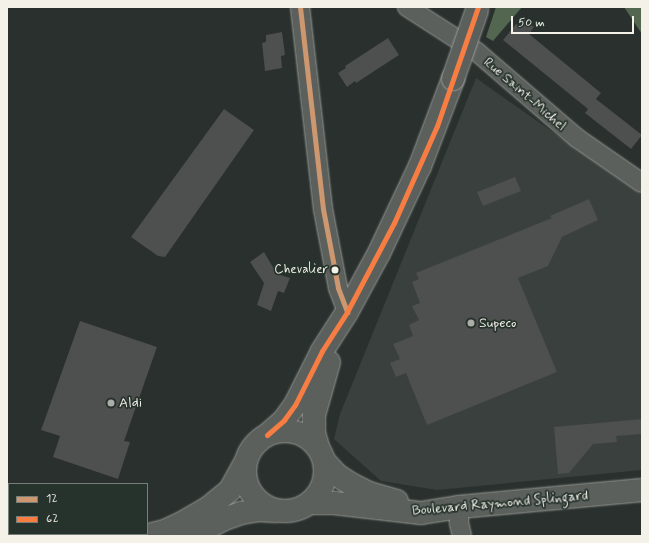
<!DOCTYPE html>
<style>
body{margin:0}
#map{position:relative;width:649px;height:543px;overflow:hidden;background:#29302d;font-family:Mynerve,sans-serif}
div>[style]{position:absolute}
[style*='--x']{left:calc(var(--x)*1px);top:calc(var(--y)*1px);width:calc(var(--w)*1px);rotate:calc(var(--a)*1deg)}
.built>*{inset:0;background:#39403d}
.green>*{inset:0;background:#536750}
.building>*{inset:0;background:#4e4f4f}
.roads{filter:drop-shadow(0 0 1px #969996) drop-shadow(0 0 1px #969996)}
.minor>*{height:18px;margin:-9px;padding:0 9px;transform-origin:9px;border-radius:9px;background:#5c605c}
.secondary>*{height:22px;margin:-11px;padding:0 11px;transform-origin:11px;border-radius:11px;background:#5c605c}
.secondary>.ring{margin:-11px;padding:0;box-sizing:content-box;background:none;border:22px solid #5c605c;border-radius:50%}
.bridges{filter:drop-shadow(0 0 1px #969996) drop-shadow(0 0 1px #969996)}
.secondary-bridge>*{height:22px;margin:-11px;padding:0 11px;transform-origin:11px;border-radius:11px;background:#5c605c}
.bus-1>*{height:5px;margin:-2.5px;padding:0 2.5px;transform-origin:2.5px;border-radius:2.5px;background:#cd976f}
.bus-2>*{height:5px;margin:-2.5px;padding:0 2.5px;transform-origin:2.5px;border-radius:2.5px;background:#f77d43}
.dots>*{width:11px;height:11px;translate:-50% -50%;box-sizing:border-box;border:2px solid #26332d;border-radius:50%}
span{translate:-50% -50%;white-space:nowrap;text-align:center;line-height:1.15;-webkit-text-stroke:3.5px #26332d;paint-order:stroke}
.bus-label{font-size:13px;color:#f4f1e8}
.right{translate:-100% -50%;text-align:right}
.street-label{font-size:14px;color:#f4f1e8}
.poi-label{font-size:14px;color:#f4f1e8}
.left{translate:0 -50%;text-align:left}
.frame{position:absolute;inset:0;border:8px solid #f4f1e8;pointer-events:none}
.legend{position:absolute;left:8px;top:483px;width:140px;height:52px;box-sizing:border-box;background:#26332d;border:1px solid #787f78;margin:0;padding:5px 7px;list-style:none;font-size:12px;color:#f4f1e8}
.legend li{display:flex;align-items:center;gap:8px;height:20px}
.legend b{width:20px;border:1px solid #787f78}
.scale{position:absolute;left:511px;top:16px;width:123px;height:18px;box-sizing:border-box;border:2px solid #f4f1e8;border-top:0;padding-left:5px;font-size:12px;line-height:14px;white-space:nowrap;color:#f4f1e8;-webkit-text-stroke:3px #26332d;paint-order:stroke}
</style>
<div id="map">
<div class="built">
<div style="clip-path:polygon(476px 78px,642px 195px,642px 470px,437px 490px,381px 481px,334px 439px,340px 414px)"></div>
</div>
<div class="green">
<div style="clip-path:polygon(496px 7px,522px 7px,493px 41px,486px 37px)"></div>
<div style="clip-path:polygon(624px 7px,642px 7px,642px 34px)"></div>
</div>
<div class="building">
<div style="clip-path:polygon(524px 19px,534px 27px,529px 34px,601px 93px,596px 99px,642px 135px,631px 149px,585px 113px,588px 109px,503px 40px,516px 24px,519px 26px)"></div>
<div style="clip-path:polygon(282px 32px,285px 55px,281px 56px,282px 68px,265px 71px,262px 43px,266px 42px,266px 35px)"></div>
<div style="clip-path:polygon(388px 38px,399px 55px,356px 83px,355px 81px,347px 87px,338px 73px,346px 68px,345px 66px)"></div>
<div style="clip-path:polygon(224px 109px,254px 130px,165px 257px,158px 256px,131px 237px)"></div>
<div style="clip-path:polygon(515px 177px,521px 191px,483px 206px,477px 192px)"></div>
<div style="clip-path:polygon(589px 199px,598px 220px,562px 237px,548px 266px,518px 278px,557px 372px,427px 425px,406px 373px,396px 377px,390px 363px,400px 359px,393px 344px,413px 336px,409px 325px,419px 320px,412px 306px,420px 303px,412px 282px,419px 279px,416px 273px,552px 218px,550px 216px)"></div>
<div style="clip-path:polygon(264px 252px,277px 274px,290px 278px,284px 293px,278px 291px,271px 311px,257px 305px,264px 283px,250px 262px)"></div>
<div style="clip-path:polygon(80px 321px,157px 347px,124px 441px,130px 442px,118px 479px,53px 457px,60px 436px,41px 430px)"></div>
<div style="clip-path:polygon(642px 419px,642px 434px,616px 436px,617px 442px,593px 444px,569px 473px,558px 474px,554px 427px)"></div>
</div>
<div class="roads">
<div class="minor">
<div style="--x:300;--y:7;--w:203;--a:83.5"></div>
<div style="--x:323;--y:209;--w:80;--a:79.2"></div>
<div style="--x:338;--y:288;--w:26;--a:69"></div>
<div style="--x:407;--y:7;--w:83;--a:32.7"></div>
<div style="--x:477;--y:52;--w:132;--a:40.7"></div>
<div style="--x:577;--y:138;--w:79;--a:34.7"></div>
<div style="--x:459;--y:507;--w:16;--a:90"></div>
<div style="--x:459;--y:523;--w:13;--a:77"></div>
</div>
<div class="secondary">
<div class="ring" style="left:245px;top:431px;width:58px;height:58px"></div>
<div style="--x:267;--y:435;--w:23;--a:-41"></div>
<div style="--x:284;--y:420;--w:19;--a:-54"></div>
<div style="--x:295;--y:405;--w:60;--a:-63.4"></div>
<div style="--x:322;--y:351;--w:46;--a:-57.3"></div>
<div style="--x:347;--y:312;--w:67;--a:-61.5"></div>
<div style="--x:379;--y:253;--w:96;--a:-64.8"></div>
<div style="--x:420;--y:166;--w:93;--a:-69.2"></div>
<div style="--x:318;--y:447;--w:15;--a:-106"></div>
<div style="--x:314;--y:433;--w:18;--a:-90"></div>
<div style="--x:314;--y:415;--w:55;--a:-74.2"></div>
<div style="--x:325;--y:462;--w:18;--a:47"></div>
<div style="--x:337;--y:475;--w:17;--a:33"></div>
<div style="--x:351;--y:484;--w:20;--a:27"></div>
<div style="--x:369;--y:493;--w:29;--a:16"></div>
<div style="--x:310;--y:503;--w:24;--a:0"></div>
<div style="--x:334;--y:503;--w:88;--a:6.6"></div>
<div style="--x:421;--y:513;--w:38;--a:-9"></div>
<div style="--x:459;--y:507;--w:184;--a:-5.3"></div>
<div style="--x:145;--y:536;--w:21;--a:-14"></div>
<div style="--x:165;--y:531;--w:19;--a:-25"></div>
<div style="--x:182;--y:523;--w:30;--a:-30"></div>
<div style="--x:208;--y:508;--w:28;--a:-39"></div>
<div style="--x:230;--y:490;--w:31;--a:-61"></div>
<div style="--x:191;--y:536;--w:37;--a:-27"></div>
<div style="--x:224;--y:519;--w:18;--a:-19"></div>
<div style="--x:241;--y:513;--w:17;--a:-10"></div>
<div style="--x:258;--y:510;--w:18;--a:3"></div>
</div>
</div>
<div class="bridges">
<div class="secondary-bridge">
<div style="--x:453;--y:79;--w:73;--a:-70.8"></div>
</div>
</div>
<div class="bus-1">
<div style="--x:300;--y:7;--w:203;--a:83.5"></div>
<div style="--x:323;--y:209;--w:80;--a:79.2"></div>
<div style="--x:338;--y:288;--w:26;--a:69"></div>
</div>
<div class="bus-2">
<div style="--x:267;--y:435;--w:23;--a:-41"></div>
<div style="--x:284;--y:420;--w:19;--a:-54"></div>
<div style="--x:295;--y:405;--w:60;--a:-63.4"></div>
<div style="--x:322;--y:351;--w:46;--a:-57.3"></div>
<div style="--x:347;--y:312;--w:101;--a:-62.2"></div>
<div style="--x:394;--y:223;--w:106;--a:-66.1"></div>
<div style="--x:437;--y:126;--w:126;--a:-71"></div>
</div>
<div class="dots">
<div style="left:335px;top:270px;background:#f4f1e8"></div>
<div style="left:471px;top:323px;background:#adada7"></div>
<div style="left:111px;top:403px;background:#adada7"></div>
</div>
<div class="bus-label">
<span class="right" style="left:328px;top:270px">Chevalier</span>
</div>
<div class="street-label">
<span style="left:525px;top:94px;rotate:41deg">Rue Saint-Michel</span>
<span style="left:500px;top:503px;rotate:-5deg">Boulevard Raymond Splingard</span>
</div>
<div class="poi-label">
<span class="left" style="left:479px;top:323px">Supeco</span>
<span class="left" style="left:119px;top:403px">Aldi</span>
</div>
<div class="frame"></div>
<ul class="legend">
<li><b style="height:5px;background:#cd976f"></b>12</li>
<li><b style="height:5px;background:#f77d43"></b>62</li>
</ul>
<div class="scale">50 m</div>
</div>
